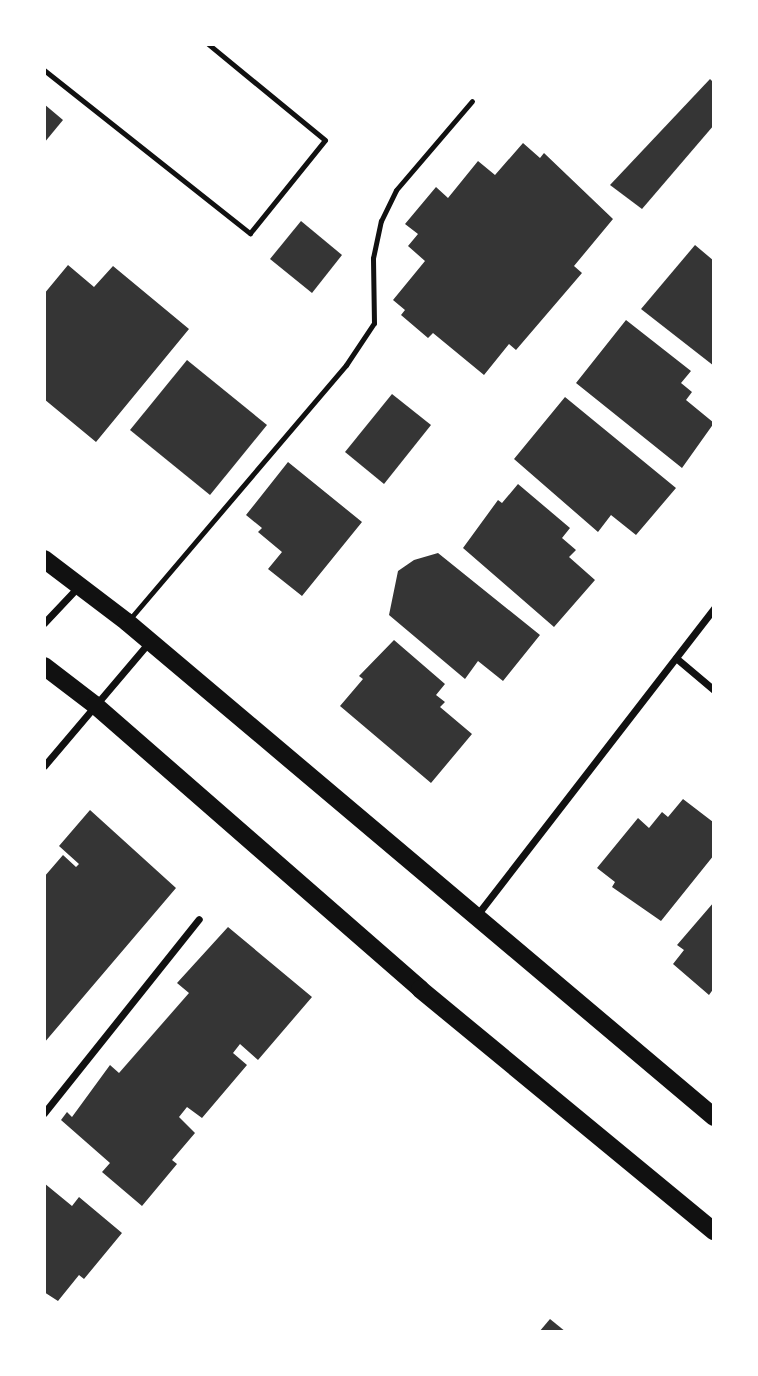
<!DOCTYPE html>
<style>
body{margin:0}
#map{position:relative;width:758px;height:1376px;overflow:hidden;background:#fff;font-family:Arial,sans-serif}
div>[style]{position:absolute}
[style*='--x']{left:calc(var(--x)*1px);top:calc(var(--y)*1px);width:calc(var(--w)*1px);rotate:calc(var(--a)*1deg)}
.building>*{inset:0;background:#353535}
.service>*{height:5px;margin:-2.5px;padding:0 2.5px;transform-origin:2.5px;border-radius:2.5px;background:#111}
.minor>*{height:7px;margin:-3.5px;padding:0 3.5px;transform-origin:3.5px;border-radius:3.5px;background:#111}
.primary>*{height:18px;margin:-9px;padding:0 9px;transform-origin:9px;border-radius:9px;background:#111}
span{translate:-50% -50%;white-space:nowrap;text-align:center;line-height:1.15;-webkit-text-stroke:5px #fff;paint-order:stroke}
.frame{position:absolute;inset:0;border:46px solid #fff;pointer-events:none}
</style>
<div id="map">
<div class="building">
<div style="clip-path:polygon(710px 79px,714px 83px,714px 125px,642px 209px,610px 185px)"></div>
<div style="clip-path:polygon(44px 104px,63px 120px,44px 143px)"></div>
<div style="clip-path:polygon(523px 143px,540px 158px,544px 153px,613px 219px,574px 266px,582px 273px,516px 350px,509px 344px,484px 375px,433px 333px,428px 338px,401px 315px,405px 310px,393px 300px,425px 261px,408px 246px,418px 234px,405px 224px,436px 187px,448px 198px,478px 161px,495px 175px)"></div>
<div style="clip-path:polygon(301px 221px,342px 255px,312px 293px,270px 259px)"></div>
<div style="clip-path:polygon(695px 245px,714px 261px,714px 366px,641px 309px)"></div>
<div style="clip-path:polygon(68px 265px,94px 287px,113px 266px,189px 329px,96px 442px,44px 399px,44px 294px)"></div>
<div style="clip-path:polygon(626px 320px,691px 371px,681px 383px,692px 392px,686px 400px,714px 423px,682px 468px,576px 383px)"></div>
<div style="clip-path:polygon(187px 360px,267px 425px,210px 495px,130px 430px)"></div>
<div style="clip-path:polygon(392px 394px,431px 425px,384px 484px,345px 452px)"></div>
<div style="clip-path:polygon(565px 397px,676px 488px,636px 535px,611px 515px,598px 532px,514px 459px)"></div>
<div style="clip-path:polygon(288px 462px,362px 522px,302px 596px,268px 569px,282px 552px,258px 532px,262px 528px,246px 515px)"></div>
<div style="clip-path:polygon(518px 484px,570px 528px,562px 538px,576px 550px,569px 557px,595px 580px,554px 627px,463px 548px,498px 500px,502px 503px)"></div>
<div style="clip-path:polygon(438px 553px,540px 635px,503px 681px,478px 661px,465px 679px,389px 615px,398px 571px,414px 560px)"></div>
<div style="clip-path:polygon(394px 640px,445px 684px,436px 695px,445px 702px,440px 707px,472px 734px,431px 783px,340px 706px,363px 679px,359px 676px)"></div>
<div style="clip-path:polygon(683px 799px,713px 822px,714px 855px,661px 921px,612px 887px,615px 882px,597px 868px,638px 818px,649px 828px,662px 812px,668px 817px)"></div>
<div style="clip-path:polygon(90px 810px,176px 888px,44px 1043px,44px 877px,63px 855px,76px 867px,79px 864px,59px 846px)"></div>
<div style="clip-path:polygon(714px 902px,714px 988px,709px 995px,673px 964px,684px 950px,677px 945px)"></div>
<div style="clip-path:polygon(228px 927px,312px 997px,258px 1060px,240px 1044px,233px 1053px,247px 1065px,202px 1118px,187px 1107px,179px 1117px,195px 1133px,172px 1160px,177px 1164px,142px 1206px,102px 1172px,110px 1163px,61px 1120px,67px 1112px,72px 1117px,110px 1065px,119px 1073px,189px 993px,177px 983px)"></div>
<div style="clip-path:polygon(44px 1183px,72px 1206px,79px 1197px,122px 1233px,84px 1279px,79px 1275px,58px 1301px,44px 1292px)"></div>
<div style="clip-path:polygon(550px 1319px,566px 1332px,539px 1332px)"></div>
</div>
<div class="service">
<div style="--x:44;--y:70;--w:263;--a:38.4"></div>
<div style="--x:250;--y:233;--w:119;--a:-51.1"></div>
<div style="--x:325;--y:140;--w:151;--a:-140.6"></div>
<div style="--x:129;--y:620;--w:335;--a:-49.6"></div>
<div style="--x:346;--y:365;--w:50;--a:-56.3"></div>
<div style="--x:374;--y:323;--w:65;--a:-90.9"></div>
<div style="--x:373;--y:258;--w:38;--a:-78"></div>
<div style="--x:381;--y:221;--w:34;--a:-64"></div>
<div style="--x:396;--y:190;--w:117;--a:-49.5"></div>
</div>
<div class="minor">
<div style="--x:44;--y:623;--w:50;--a:-46.6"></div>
<div style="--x:676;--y:658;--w:50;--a:40.1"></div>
<div style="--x:44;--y:766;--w:162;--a:-49.7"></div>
<div style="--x:477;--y:915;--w:388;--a:-52.3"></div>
<div style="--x:44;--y:1113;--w:248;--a:-51.4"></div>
</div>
<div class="primary">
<div style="--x:44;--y:559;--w:104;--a:37.2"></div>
<div style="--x:127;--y:622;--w:768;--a:40.14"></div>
<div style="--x:44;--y:666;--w:64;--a:37.4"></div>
<div style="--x:95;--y:705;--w:432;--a:41.1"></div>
<div style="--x:420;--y:989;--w:381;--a:39.5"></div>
</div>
<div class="frame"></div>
</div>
